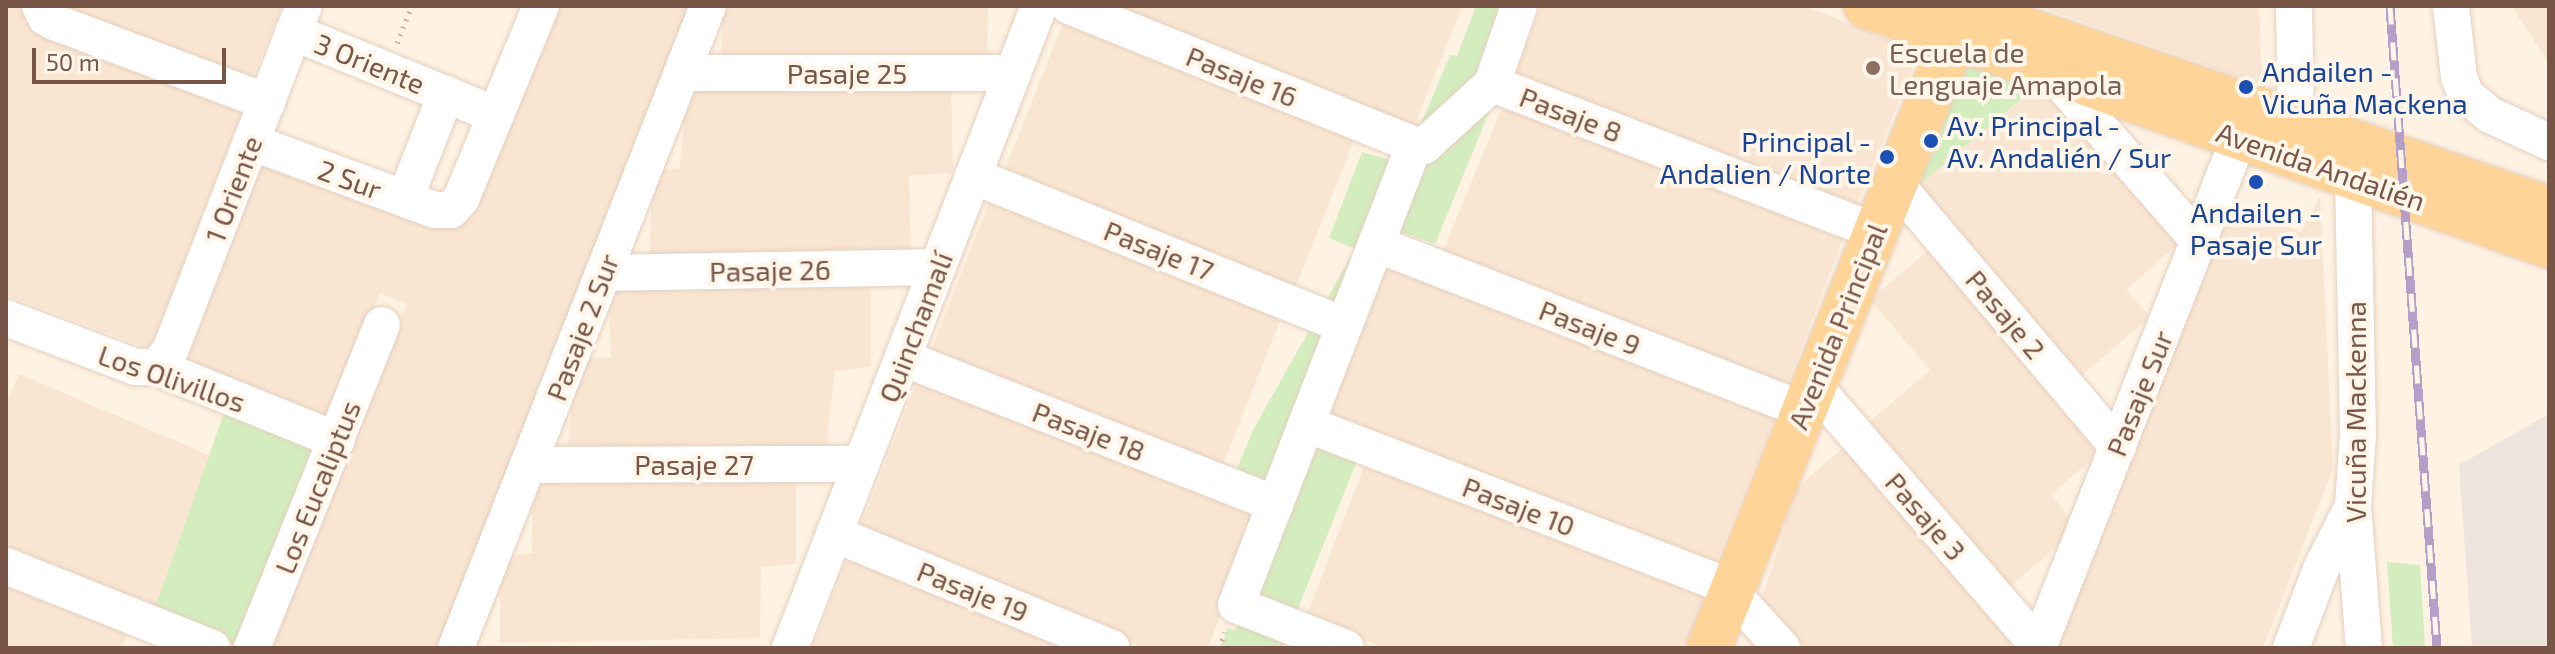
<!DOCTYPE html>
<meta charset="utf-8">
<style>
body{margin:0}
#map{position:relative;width:2555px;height:654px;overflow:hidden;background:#fef2e2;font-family:"Exo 2",sans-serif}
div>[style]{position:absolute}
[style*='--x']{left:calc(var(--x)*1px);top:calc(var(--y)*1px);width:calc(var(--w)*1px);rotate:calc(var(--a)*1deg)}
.residential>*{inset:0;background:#f9e6d2}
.industrial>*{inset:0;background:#ede4dd}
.green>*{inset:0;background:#d4edbf}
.path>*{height:5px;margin-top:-2.5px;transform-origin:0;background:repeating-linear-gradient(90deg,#dbb09a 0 2px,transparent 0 8px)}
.roads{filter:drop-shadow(0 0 2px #e5cfbf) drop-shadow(0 0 2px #e5cfbf)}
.minor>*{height:36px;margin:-18px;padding:0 18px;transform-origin:18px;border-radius:18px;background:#fff}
.major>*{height:44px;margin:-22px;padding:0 22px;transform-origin:22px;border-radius:22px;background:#ffd498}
.rail>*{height:9px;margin-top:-4.5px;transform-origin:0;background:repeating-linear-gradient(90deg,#fff6ea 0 18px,#b49fc9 0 36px);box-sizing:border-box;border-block:2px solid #b49fc9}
.dots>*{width:22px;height:22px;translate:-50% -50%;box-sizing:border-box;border:4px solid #fff6ea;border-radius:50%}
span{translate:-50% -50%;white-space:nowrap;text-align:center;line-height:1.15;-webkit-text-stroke:8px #fff6ea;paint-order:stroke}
.education-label{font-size:28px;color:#785e54}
.left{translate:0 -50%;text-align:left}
.street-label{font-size:28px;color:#785546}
.transit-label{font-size:28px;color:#164399}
.right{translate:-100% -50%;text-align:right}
.frame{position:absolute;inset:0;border:8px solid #785546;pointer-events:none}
.scale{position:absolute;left:32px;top:48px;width:194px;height:36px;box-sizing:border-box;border:4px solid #785546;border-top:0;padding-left:10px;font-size:24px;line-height:28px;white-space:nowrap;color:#785546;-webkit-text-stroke:6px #fff6ea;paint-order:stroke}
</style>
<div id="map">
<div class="residential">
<div style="clip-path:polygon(6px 6px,29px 6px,24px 22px,244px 107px,150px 349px,6px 295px)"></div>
<div style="clip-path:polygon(53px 6px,282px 6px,250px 84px)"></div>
<div style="clip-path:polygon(545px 6px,695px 6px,444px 648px,262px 648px,407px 304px,380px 293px,330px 421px,186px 364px,264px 156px,457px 229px)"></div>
<div style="clip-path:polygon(723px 6px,988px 6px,987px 58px,721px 60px)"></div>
<div style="clip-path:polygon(1109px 6px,1462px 6px,1413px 129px)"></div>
<div style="clip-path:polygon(1541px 6px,1805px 6px,1919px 52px,1856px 207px,1515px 73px)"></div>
<div style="clip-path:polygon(2039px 6px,2259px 6px,2262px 85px)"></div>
<div style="clip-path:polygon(2511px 6px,2549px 6px,2549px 63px)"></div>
<div style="clip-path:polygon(1066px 15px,1358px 130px,1295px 288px,1003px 174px)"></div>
<div style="clip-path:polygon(2043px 81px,2187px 236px,2126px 290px,2150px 317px,2080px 377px,1915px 188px)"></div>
<div style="clip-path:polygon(951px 84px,953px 173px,909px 176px,911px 254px,650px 258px,652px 172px,680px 168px,686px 89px)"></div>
<div style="clip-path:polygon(1506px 98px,1845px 233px,1786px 388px,1442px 253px)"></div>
<div style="clip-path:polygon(2320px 196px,2333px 469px,2263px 648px,2047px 648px,2224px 201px,2301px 232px)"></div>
<div style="clip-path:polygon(991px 198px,1283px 313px,1221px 469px,930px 353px)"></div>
<div style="clip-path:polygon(1932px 247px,2105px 448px,2051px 495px,2078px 528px,2006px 590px,1865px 426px,1930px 370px,1870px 300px)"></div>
<div style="clip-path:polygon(1386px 258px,1777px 413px,1713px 570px,1327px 418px)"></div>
<div style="clip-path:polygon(871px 279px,871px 367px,835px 371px,826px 450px,567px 454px,576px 360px,611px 357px,608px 281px)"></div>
<div style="clip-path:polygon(19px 374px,209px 455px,153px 613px,6px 552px,6px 404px)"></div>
<div style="clip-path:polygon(919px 377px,1260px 511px,1208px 648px,1145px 648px,860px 529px)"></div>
<div style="clip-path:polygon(1848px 443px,2023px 648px,1805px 648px,1762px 599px,1797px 488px)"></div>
<div style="clip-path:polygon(1367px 459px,1707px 590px,1685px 648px,1385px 648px,1306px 617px)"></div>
<div style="clip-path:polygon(796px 475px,796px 564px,761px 567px,760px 638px,500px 643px,500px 557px,532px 553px,533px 478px)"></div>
<div style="clip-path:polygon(848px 556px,1084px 648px,813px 648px)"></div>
<div style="clip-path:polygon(6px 579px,130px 628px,122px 648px,6px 648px)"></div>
</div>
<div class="industrial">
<div style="clip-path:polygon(2549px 414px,2549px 648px,2472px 648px,2459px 465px)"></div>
</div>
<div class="green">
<div style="clip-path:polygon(1476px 6px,1506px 6px,1495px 98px,1435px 244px,1390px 228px,1312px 444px,1357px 461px,1282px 648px,1220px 648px,1228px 628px,1235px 631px,1289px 492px,1236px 471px,1254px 428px,1355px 249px,1329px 238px,1362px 152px,1404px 164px,1450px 55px,1457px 56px)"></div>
<div style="clip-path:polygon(1967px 57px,2043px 81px,1915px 188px)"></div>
<div style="clip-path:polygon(224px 413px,319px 453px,241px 648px,153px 613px)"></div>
<div style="clip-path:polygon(2387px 562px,2420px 565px,2425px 648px,2393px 648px)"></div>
</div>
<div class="path">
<div style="--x:397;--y:43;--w:40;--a:-68"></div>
<div style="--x:1219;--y:648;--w:17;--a:-69"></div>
</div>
<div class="roads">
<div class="minor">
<div style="--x:40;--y:6;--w:13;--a:63"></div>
<div style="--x:46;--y:18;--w:9;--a:27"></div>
<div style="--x:54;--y:22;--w:228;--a:20.6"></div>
<div style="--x:1069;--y:6;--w:372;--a:21.9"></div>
<div style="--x:1414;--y:145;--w:10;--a:6"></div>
<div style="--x:1424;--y:146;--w:92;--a:-42.4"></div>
<div style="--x:1492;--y:84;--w:83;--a:-70.9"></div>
<div style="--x:2294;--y:6;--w:117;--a:89"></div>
<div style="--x:2451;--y:6;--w:71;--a:83.6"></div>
<div style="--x:2459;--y:77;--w:19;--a:69"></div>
<div style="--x:2466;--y:95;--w:31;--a:40"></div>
<div style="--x:2490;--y:115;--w:65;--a:24.6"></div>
<div style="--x:293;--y:32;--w:219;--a:22.2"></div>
<div style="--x:2051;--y:72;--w:225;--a:48.8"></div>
<div style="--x:682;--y:73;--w:331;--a:0"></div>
<div style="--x:1492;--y:84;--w:409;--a:21"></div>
<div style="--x:251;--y:142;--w:196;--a:20.3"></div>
<div style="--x:435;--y:210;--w:16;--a:0"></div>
<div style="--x:451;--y:210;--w:15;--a:-48"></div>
<div style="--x:461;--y:199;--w:209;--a:-67.5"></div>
<div style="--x:2353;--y:175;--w:259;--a:88.9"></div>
<div style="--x:2358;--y:434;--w:72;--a:94"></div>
<div style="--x:2353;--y:506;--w:142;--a:85.6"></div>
<div style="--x:973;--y:176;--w:400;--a:21.9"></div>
<div style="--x:1894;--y:182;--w:347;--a:49.8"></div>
<div style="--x:405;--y:199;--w:113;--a:-68.7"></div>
<div style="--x:1376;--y:244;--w:458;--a:21.2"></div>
<div style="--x:603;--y:273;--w:335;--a:-1"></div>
<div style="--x:6;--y:318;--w:139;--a:20.7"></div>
<div style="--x:136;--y:367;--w:20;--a:0"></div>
<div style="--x:156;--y:367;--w:195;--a:22"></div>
<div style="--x:903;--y:358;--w:400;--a:21.4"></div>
<div style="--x:156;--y:367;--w:21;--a:-49"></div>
<div style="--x:170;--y:351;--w:370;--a:-68.8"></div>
<div style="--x:1813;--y:385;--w:346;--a:49.2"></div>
<div style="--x:1306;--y:424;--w:437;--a:21"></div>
<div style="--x:1714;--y:581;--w:20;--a:33"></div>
<div style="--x:1731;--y:592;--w:76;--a:47.7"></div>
<div style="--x:528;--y:465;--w:333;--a:-0.2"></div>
<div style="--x:834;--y:534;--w:300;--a:22.3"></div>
<div style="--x:6;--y:566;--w:222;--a:21.7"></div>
<div style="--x:252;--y:648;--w:348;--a:-68.1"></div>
<div style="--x:456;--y:648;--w:690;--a:-68.57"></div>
<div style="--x:790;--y:648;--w:689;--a:-68.8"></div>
<div style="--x:1346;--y:648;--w:118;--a:-158.6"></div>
<div style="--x:1236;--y:605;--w:493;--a:-68.8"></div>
<div style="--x:2038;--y:648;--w:548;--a:-68.49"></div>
<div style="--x:2291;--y:648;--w:85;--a:-69.2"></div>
<div style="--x:2321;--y:569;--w:71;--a:-63.1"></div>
</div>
<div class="major">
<div style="--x:1866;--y:6;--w:724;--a:19.36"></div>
<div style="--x:1957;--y:6;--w:626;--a:18.93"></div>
<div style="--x:1709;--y:648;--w:624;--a:-68.16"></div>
<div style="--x:1941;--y:69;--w:32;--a:-66"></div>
<div style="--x:1954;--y:40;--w:38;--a:-40"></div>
</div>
</div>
<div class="rail">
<div style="--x:2390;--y:6;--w:644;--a:85.81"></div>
</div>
<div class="dots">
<div style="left:1873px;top:68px;background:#8d6e63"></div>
<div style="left:2246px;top:87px;background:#1a4fb4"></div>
<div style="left:1931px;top:141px;background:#1a4fb4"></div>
<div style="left:1887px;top:157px;background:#1a4fb4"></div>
<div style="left:2256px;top:182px;background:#1a4fb4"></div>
</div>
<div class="education-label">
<span class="left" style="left:1889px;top:68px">Escuela de<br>Lenguaje Amapola</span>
</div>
<div class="street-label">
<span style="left:370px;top:63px;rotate:22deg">3 Oriente</span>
<span style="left:847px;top:73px">Pasaje 25</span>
<span style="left:1242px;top:76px;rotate:22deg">Pasaje 16</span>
<span style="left:1571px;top:114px;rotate:21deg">Pasaje 8</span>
<span style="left:2321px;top:166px;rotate:19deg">Avenida Andalién</span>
<span style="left:350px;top:179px;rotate:20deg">2 Sur</span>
<span style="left:233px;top:189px;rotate:-69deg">1 Oriente</span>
<span style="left:1159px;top:250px;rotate:22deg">Pasaje 17</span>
<span style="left:770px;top:270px;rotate:-1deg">Pasaje 26</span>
<span style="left:2006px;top:314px;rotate:50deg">Pasaje 2</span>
<span style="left:1837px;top:326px;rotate:-68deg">Avenida Principal</span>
<span style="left:582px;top:327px;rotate:-69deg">Pasaje 2 Sur</span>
<span style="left:915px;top:327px;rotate:-69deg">Quinchamalí</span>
<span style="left:1590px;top:327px;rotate:21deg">Pasaje 9</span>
<span style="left:172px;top:378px;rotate:19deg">Los Olivillos</span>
<span style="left:2139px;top:393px;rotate:-68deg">Pasaje Sur</span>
<span style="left:2355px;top:412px;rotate:-90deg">Vicuña Mackenna</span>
<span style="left:1089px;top:431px;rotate:21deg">Pasaje 18</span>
<span style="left:694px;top:464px">Pasaje 27</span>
<span style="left:317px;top:487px;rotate:-68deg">Los Eucaliptus</span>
<span style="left:1519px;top:506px;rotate:21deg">Pasaje 10</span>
<span style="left:1926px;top:516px;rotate:49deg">Pasaje 3</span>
<span style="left:973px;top:591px;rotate:22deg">Pasaje 19</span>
</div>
<div class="transit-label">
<span class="left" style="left:2262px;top:87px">Andailen -<br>Vicuña Mackena</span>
<span class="left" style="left:1947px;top:141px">Av. Principal -<br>Av. Andalién / Sur</span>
<span class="right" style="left:1871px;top:157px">Principal -<br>Andalien / Norte</span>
<span style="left:2256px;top:228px">Andailen -<br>Pasaje Sur</span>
</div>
<div class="frame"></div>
<div class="scale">50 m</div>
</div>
